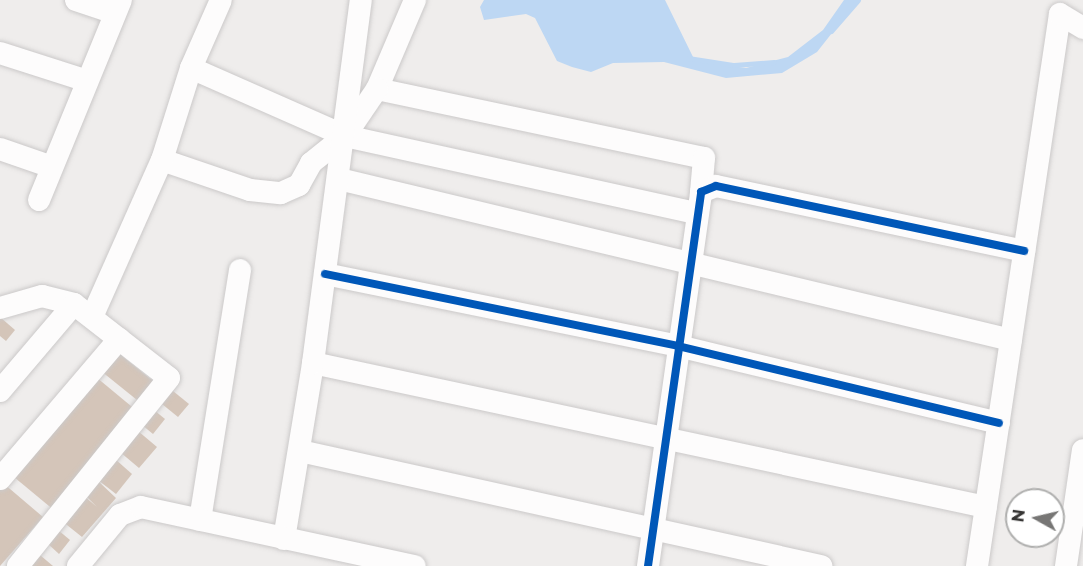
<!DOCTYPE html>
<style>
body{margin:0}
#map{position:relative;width:1083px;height:566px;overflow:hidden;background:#efedec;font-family:Montserrat,sans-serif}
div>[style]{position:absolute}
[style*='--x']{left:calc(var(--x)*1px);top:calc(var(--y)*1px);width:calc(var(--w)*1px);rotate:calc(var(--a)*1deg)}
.water>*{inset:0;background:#bdd7f3}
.stream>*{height:5px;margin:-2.5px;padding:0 2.5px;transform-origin:2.5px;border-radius:2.5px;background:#bdd7f3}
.building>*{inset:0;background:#d4c5b9}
.roads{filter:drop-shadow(0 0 2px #cbc9c9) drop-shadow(0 0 2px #cbc9c9)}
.minor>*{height:22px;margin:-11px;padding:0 11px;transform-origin:11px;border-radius:11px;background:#fdfcfc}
.cycleway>*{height:8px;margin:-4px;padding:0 4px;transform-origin:4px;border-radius:4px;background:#0057b8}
span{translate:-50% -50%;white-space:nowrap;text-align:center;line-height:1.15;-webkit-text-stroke:4.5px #fff;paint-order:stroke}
.north{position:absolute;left:1005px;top:488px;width:60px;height:60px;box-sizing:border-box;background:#fff;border:2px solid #afafae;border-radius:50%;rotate:278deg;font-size:16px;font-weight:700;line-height:24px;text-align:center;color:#373635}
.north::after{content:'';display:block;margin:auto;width:21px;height:27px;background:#777675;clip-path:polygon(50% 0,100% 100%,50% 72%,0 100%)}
</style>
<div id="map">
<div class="water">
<div style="clip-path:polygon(484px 0,665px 0,695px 61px,746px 68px,788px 57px,823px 30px,844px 0,858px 0,817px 52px,782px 73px,726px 78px,664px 62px,613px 63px,591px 72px,572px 67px,557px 61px,535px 18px,526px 14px,484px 20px,480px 7px)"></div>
</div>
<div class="stream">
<div style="--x:831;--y:31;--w:41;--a:-48.9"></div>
<div style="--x:688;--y:58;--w:47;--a:8.7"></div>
<div style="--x:734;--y:65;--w:40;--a:-4.3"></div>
</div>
<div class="building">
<div style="clip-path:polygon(0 317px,15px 330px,6px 341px,0 336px)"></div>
<div style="clip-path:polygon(117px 352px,153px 381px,137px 400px,101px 371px)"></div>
<div style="clip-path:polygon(96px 377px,137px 411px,55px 511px,14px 477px)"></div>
<div style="clip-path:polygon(173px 391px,189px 404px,178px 417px,162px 404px)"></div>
<div style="clip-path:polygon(154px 410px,165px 419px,153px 434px,142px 425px)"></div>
<div style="clip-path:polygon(138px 431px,157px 447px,139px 468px,120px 452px)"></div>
<div style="clip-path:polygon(115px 459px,132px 474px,116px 494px,98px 480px)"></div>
<div style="clip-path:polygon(97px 480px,116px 498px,82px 537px,62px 521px,83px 495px,97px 507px,84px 494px)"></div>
<div style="clip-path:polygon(3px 483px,43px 517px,0 566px,0 486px)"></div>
<div style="clip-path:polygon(58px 530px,70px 540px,59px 554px,47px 543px)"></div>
<div style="clip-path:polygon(34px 550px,53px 566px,21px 566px)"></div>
</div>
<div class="roads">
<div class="minor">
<div style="--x:76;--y:0;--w:41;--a:18.4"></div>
<div style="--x:415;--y:0;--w:97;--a:113.1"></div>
<div style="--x:377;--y:89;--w:334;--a:11.9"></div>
<div style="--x:704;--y:158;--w:34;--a:95"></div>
<div style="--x:0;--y:53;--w:91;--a:17.8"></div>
<div style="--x:191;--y:68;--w:168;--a:23.8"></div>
<div style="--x:345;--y:136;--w:359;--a:12.4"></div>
<div style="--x:0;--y:149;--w:55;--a:19.1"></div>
<div style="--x:162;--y:160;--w:93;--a:18.8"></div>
<div style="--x:250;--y:190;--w:31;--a:6"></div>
<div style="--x:281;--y:193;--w:20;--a:-24"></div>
<div style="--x:299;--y:185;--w:25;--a:-61"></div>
<div style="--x:311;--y:163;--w:43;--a:-38.5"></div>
<div style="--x:345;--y:136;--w:57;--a:-55.8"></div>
<div style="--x:339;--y:179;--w:691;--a:13.47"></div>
<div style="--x:39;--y:200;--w:216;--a:-67.7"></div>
<div style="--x:325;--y:274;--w:360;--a:11.5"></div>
<div style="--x:678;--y:346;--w:330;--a:13.5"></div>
<div style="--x:0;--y:308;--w:44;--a:-15.9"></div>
<div style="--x:42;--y:296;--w:33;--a:14"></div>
<div style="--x:92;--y:317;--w:172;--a:-66"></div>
<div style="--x:162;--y:160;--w:96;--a:-72.5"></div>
<div style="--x:191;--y:68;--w:74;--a:-66.2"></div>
<div style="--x:313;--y:363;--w:688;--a:12.08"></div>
<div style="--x:0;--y:391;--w:114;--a:-49.6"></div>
<div style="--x:74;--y:304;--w:120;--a:37.9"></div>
<div style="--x:169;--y:378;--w:241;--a:128.8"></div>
<div style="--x:300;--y:451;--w:534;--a:12.45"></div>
<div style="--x:0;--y:479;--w:184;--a:-49.6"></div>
<div style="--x:200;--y:520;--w:253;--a:-80.9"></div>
<div style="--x:284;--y:539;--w:178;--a:-80.6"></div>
<div style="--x:313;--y:363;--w:366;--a:-82.5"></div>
<div style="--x:78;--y:566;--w:66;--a:-50.5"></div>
<div style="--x:120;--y:515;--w:22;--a:-21"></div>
<div style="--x:141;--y:507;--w:280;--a:12.2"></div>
<div style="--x:648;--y:566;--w:378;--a:-81.9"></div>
<div style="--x:701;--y:192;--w:16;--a:-22"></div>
<div style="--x:716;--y:186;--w:315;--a:11.9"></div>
<div style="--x:977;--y:566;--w:558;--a:-81.45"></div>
<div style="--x:1060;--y:14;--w:27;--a:31"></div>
<div style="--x:1066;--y:566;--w:117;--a:-81.7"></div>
</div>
</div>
<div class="cycleway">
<div style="--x:325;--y:274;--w:360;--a:11.5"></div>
<div style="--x:678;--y:346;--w:330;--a:13.5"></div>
<div style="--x:648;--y:566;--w:378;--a:-81.9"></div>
<div style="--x:701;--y:192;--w:16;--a:-22"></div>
<div style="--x:716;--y:186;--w:315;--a:11.9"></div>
</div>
<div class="north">N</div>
</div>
